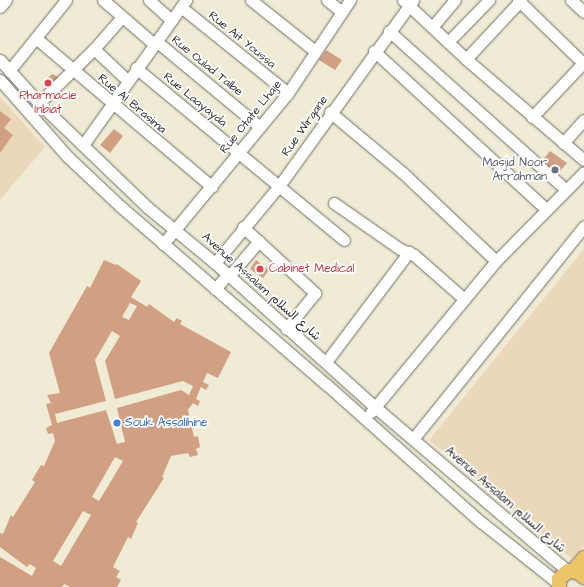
<!DOCTYPE html>
<meta charset="utf-8">
<style>
body{margin:0}
#map{position:relative;width:584px;height:587px;overflow:hidden;background:#efebd4;font-family:"Architects Daughter","Playpen Sans Arabic",sans-serif}
div>[style]{position:absolute}
[style*='--x']{left:calc(var(--x)*1px);top:calc(var(--y)*1px);width:calc(var(--w)*1px);rotate:calc(var(--a)*1deg)}
.built>*{inset:0;background:#ebd8ba}
.building>*{inset:0;background:#d1a082}
.roads{filter:drop-shadow(0 0 1px #706e66) drop-shadow(0 0 1px #706e66)}
.minor>*{height:11px;margin:-5.5px;padding:0 5.5px;transform-origin:5.5px;border-radius:5.5px;background:#fff}
.major>*{height:14px;margin:-7px;padding:0 7px;transform-origin:7px;border-radius:7px;background:#edc569}
.dots>*{width:11px;height:11px;translate:-50% -50%;box-sizing:border-box;border:2px solid #fff;border-radius:50%}
span{translate:-50% -50%;white-space:nowrap;text-align:center;line-height:1.15;-webkit-text-stroke:3.5px #fff;paint-order:stroke}
.street-label{font-size:12px;color:#2b2b2b}
.health-label{font-size:12px;color:#be3a42}
.left{translate:0 -50%;text-align:left}
.worship-label{font-size:12px;color:#5b616d}
.right{translate:-100% -50%;text-align:right}
.shop-label{font-size:12px;color:#366cbe}
</style>
<div id="map">
<div class="built">
<div style="clip-path:polygon(0 97px,45px 147px,0 200px)"></div>
<div style="clip-path:polygon(584px 249px,584px 546px,571px 558px,429px 440px)"></div>
</div>
<div class="building">
<div style="clip-path:polygon(326px 50px,342px 60px,335px 70px,319px 60px)"></div>
<div style="clip-path:polygon(52px 74px,62px 79px,51px 90px,44px 82px)"></div>
<div style="clip-path:polygon(0 111px,11px 119px,4px 128px,13px 135px,0 153px)"></div>
<div style="clip-path:polygon(114px 129px,123px 136px,110px 153px,100px 145px)"></div>
<div style="clip-path:polygon(550px 151px,567px 163px,556px 176px,540px 163px)"></div>
<div style="clip-path:polygon(evenodd,104px 260px,116px 265px,117px 264px,141px 281px,131px 297px,147px 307px,149px 304px,174px 322px,177px 318px,182px 321px,180px 324px,231px 352px,218px 378px,207px 373px,203px 382px,209px 385px,206px 390px,201px 387px,196px 399px,200px 401px,198px 406px,193px 403px,188px 410px,194px 437px,198px 436px,200px 447px,196px 449px,198px 455px,190px 457px,188px 453px,171px 456px,162px 477px,164px 478px,136px 522px,138px 523px,131px 539px,128px 537px,113px 567px,120px 571px,116px 577px,121px 580px,117px 587px,70px 587px,64px 584px,62px 587px,0 587px,0 557px,32px 576px,36px 568px,30px 564px,27px 567px,0 547px,0 533px,3px 534px,11px 515px,13px 517px,35px 482px,32px 480px,41px 465px,44px 466px,55px 441px,53px 433px,48px 434px,46px 428px,52px 425px,46px 404px,51px 403px,47px 395px,60px 393px,49px 353px,87px 286px,90px 288px,104px 260px,130px 303px,137px 306px,129px 320px,122px 317px,130px 303px,104px 260px,112px 331px,120px 336px,105px 361px,115px 399px,183px 381px,193px 386px,189px 395px,181px 390px,117px 408px,125px 442px,117px 444px,106px 410px,57px 423px,55px 414px,106px 401px,95px 360px,112px 331px,104px 260px,115px 457px,123px 461px,99px 501px,92px 497px,115px 457px,104px 260px,83px 511px,91px 515px,61px 566px,53px 561px,83px 511px)"></div>
<div style="clip-path:polygon(256px 260px,269px 270px,263px 278px,250px 269px)"></div>
</div>
<div class="roads">
<div class="minor">
<div style="--x:103;--y:0;--w:67;--a:40.8"></div>
<div style="--x:149;--y:0;--w:30;--a:42"></div>
<div style="--x:251;--y:0;--w:82;--a:38.6"></div>
<div style="--x:327;--y:0;--w:19;--a:39"></div>
<div style="--x:403;--y:0;--w:86;--a:43.1"></div>
<div style="--x:466;--y:59;--w:155;--a:40.6"></div>
<div style="--x:518;--y:0;--w:91;--a:44.1"></div>
<div style="--x:571;--y:0;--w:18;--a:43"></div>
<div style="--x:0;--y:7;--w:9;--a:-49"></div>
<div style="--x:181;--y:7;--w:137;--a:38.8"></div>
<div style="--x:433;--y:26;--w:34;--a:-50"></div>
<div style="--x:389;--y:31;--w:238;--a:41.9"></div>
<div style="--x:37;--y:39;--w:229;--a:40.2"></div>
<div style="--x:156;--y:41;--w:135;--a:39.6"></div>
<div style="--x:448;--y:42;--w:59;--a:-45.7"></div>
<div style="--x:94;--y:49;--w:45;--a:43.2"></div>
<div style="--x:374;--y:51;--w:234;--a:42.6"></div>
<div style="--x:466;--y:59;--w:81;--a:-47"></div>
<div style="--x:0;--y:60;--w:58;--a:47.8"></div>
<div style="--x:39;--y:103;--w:150;--a:43.9"></div>
<div style="--x:147;--y:207;--w:88;--a:39.5"></div>
<div style="--x:215;--y:263;--w:215;--a:42"></div>
<div style="--x:375;--y:407;--w:253;--a:40.4"></div>
<div style="--x:136;--y:68;--w:270;--a:39.6"></div>
<div style="--x:9;--y:71;--w:91;--a:-51.2"></div>
<div style="--x:0;--y:80;--w:103;--a:48.6"></div>
<div style="--x:68;--y:157;--w:71;--a:43.3"></div>
<div style="--x:120;--y:206;--w:274;--a:40.9"></div>
<div style="--x:327;--y:385;--w:206;--a:41.7"></div>
<div style="--x:481;--y:522;--w:98;--a:38.4"></div>
<div style="--x:39;--y:103;--w:77;--a:-44.5"></div>
<div style="--x:94;--y:49;--w:41;--a:-48.9"></div>
<div style="--x:330;--y:112;--w:95;--a:39.9"></div>
<div style="--x:403;--y:173;--w:128;--a:43.4"></div>
<div style="--x:532;--y:117;--w:76;--a:-46.6"></div>
<div style="--x:563;--y:143;--w:31;--a:-48"></div>
<div style="--x:83;--y:145;--w:178;--a:-54.6"></div>
<div style="--x:334;--y:203;--w:80;--a:34.9"></div>
<div style="--x:400;--y:249;--w:15;--a:23"></div>
<div style="--x:414;--y:255;--w:67;--a:41.3"></div>
<div style="--x:243;--y:227;--w:98;--a:42.5"></div>
<div style="--x:315;--y:293;--w:46;--a:128.9"></div>
<div style="--x:163;--y:244;--w:196;--a:-50.4"></div>
<div style="--x:288;--y:93;--w:112;--a:-56.3"></div>
<div style="--x:215;--y:263;--w:100;--a:-50.3"></div>
<div style="--x:279;--y:186;--w:229;--a:-54.2"></div>
<div style="--x:229;--y:276;--w:46;--a:-49.4"></div>
<div style="--x:215;--y:289;--w:20;--a:-49"></div>
<div style="--x:326;--y:362;--w:138;--a:-53"></div>
<div style="--x:371;--y:412;--w:196;--a:-50.4"></div>
<div style="--x:496;--y:261;--w:125;--a:-45.3"></div>
<div style="--x:413;--y:439;--w:273;--a:-51.2"></div>
</div>
<div class="major">
<div style="--x:573;--y:571;--w:17;--a:-50"></div>
<div style="--x:559;--y:587;--w:8;--a:-90"></div>
<div style="--x:559;--y:579;--w:12;--a:-42"></div>
<div style="--x:568;--y:571;--w:10;--a:6"></div>
<div style="--x:578;--y:572;--w:8;--a:40"></div>
</div>
</div>
<div class="dots">
<div style="left:48px;top:83px;background:#e0444e"></div>
<div style="left:555px;top:170px;background:#6b7280"></div>
<div style="left:260px;top:269px;background:#e0444e"></div>
<div style="left:117px;top:423px;background:#3f7fe0"></div>
</div>
<div class="street-label">
<span style="left:242px;top:40px;rotate:39deg">Rue Ait Youssa</span>
<span style="left:207px;top:66px;rotate:39deg">Rue Oulad Talbe</span>
<span style="left:195px;top:100px;rotate:39deg">Rue Laayayda</span>
<span style="left:132px;top:104px;rotate:40deg">Rue Al Brasima</span>
<span style="left:251px;top:117px;rotate:-51deg">Rue Otate Lhaje</span>
<span style="left:305px;top:126px;rotate:-55deg">Rue Wirgane</span>
<span style="left:261px;top:287px;rotate:42deg">Avenue Assalam شارع السلام</span>
<span style="left:505px;top:500px;rotate:41deg">Avenue Assalam شارع السلام</span>
</div>
<div class="health-label">
<span style="left:48px;top:103px">Pharmacie<br>Inbiat</span>
<span class="left" style="left:269px;top:269px">Cabinet Medical</span>
</div>
<div class="worship-label">
<span class="right" style="left:547px;top:170px">Masjid Noor<br>Arrahman</span>
</div>
<div class="shop-label">
<span class="left" style="left:125px;top:423px">Souk Assalihine</span>
</div>
</div>
